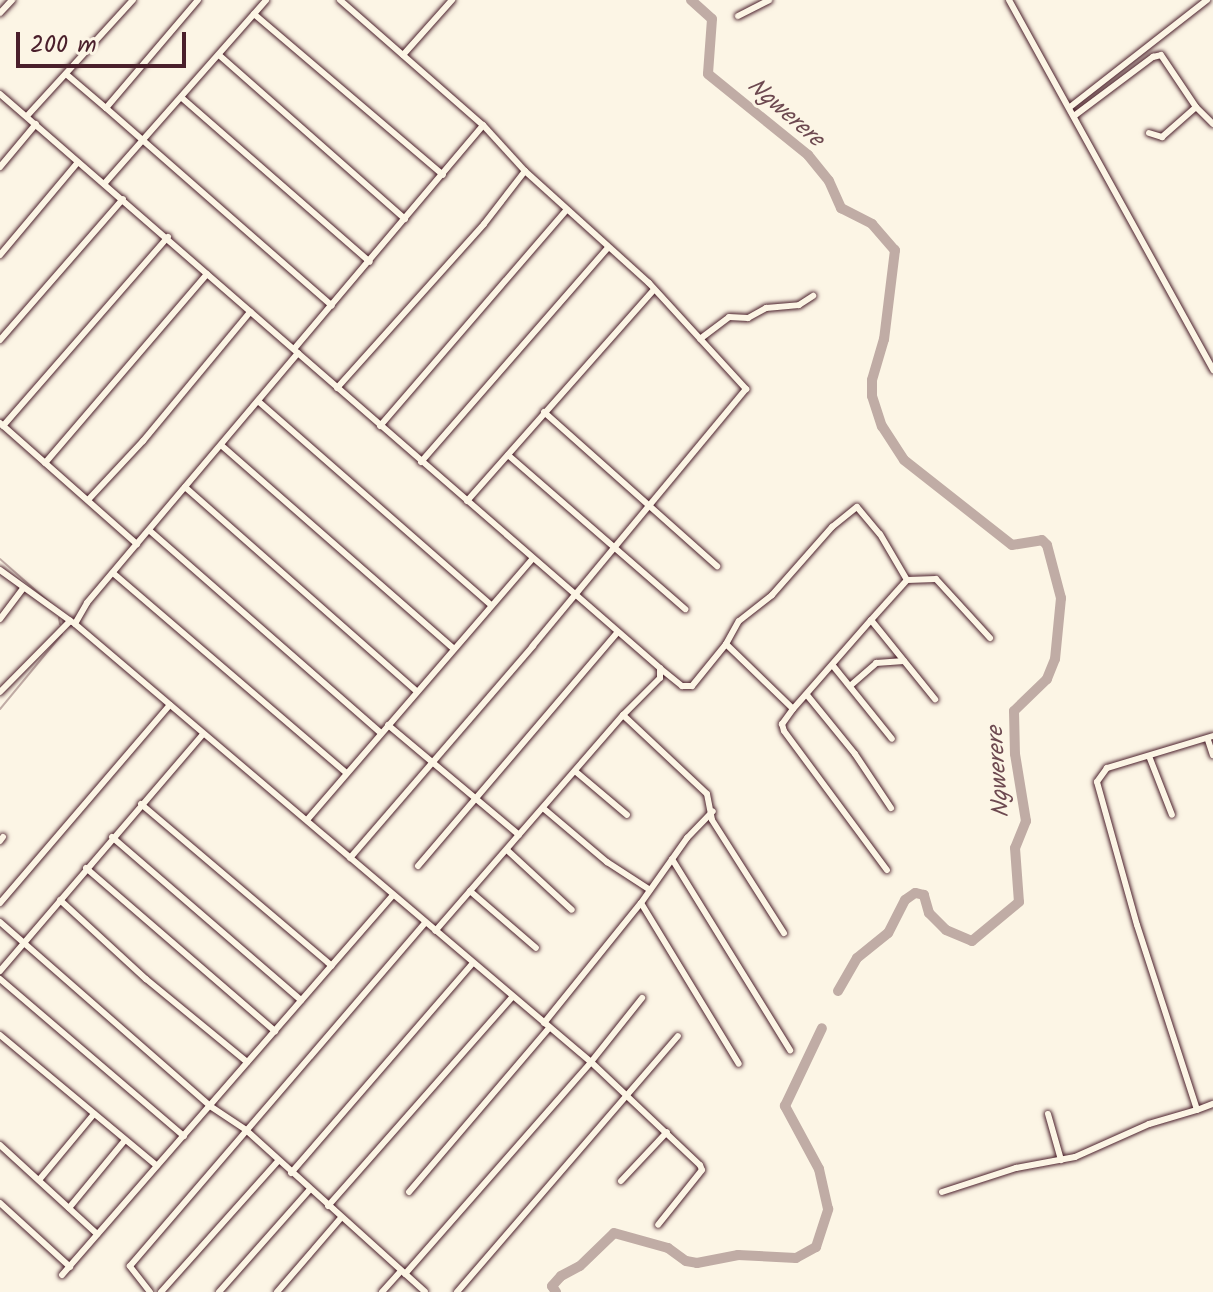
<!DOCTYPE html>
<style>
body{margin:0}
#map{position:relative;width:1213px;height:1292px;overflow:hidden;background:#fcf5e5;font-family:Kalam,sans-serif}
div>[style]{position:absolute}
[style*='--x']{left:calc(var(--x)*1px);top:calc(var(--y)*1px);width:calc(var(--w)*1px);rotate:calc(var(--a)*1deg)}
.stream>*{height:2px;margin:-1px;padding:0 1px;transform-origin:1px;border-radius:1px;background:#c0aca5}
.river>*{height:10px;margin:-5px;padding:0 5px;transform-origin:5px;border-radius:5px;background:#c0aca5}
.roads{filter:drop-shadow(0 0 2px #4a1f2b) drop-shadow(0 0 2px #4a1f2b)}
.minor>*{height:6px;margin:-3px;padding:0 3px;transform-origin:3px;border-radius:3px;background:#fcf5e5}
span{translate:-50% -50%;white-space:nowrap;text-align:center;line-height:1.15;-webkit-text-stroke:6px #fcf5e5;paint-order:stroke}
.water-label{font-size:24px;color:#6d4950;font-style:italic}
.scale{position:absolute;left:16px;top:32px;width:170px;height:36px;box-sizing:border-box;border:4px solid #4a1f2b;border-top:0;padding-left:10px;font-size:24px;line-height:28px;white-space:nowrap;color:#4a1f2b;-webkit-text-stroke:6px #fcf5e5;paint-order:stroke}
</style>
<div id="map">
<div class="stream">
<div style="--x:0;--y:559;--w:67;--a:41.3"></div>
<div style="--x:59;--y:618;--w:6;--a:81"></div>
<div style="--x:0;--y:709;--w:97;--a:-50.4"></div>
</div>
<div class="river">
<div style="--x:691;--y:0;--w:28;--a:42"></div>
<div style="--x:712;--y:19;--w:55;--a:94.2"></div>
<div style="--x:708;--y:74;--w:129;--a:39"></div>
<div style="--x:808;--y:155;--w:33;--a:51"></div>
<div style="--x:829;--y:181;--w:30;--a:66"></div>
<div style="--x:841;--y:208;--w:35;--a:27"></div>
<div style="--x:872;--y:224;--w:35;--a:49"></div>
<div style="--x:895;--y:250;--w:90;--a:97"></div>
<div style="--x:884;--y:339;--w:43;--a:106.3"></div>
<div style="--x:872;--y:380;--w:16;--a:90"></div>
<div style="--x:872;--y:396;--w:32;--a:72"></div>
<div style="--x:882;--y:426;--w:40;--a:57.1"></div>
<div style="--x:904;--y:460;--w:137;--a:38.2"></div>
<div style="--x:1012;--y:545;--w:30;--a:-9"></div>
<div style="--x:1042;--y:540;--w:7;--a:45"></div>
<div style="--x:1047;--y:545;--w:55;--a:75.2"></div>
<div style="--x:1061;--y:598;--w:61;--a:95.6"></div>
<div style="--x:1055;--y:659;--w:22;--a:112"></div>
<div style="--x:1047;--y:679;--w:46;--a:135.9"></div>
<div style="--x:1014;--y:711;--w:43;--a:88.7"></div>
<div style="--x:1015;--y:754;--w:68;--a:80.7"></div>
<div style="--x:1026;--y:821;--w:29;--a:112"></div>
<div style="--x:1015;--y:848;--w:54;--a:85.8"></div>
<div style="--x:1019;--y:902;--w:61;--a:140.3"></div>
<div style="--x:972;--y:941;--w:28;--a:-157"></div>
<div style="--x:946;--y:930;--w:24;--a:-135"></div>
<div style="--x:929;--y:913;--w:19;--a:-106"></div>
<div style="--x:924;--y:895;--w:9;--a:-167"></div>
<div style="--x:915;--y:893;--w:12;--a:145"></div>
<div style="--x:905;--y:900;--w:37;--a:117"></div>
<div style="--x:888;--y:933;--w:40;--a:141"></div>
<div style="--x:857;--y:958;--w:38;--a:120"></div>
<div style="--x:556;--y:1292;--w:7;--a:-124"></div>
<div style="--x:552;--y:1286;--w:13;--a:-48"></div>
<div style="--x:561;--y:1276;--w:21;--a:-28"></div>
<div style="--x:580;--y:1266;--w:47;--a:-44.1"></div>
<div style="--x:614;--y:1233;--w:56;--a:15.5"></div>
<div style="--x:668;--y:1248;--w:22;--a:36"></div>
<div style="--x:686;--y:1261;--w:11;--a:10"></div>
<div style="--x:697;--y:1263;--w:42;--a:-11"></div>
<div style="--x:738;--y:1255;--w:58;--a:3"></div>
<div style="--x:796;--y:1258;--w:23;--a:-29"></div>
<div style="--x:816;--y:1247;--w:40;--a:-72"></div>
<div style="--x:828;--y:1209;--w:41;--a:-102.7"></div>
<div style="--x:819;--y:1169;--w:72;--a:-118.4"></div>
<div style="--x:785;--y:1106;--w:86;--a:-64.6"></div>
</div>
<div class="roads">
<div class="minor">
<div style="--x:340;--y:0;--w:190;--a:41.2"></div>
<div style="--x:483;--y:125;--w:62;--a:47.6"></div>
<div style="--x:525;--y:171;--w:167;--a:42.1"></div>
<div style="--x:649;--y:283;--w:144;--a:47.5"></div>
<div style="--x:746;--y:389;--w:334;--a:129.7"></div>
<div style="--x:533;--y:646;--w:280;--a:130.8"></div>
<div style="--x:1009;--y:0;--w:423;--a:61.1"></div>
<div style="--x:0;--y:13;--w:18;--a:-47"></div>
<div style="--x:254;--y:14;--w:248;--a:40.4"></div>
<div style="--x:738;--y:16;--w:35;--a:-27"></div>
<div style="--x:219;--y:55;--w:248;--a:41.4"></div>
<div style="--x:403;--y:55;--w:74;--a:-48.3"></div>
<div style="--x:66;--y:74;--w:52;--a:40.4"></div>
<div style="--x:106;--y:108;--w:142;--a:-49.6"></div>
<div style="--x:0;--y:94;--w:875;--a:41.01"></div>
<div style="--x:660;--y:668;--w:10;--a:90"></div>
<div style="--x:660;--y:678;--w:52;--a:135"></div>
<div style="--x:623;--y:715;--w:286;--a:131"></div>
<div style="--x:182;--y:98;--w:249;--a:41.1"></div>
<div style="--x:1070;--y:107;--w:174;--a:-38"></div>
<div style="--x:106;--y:108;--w:300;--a:41.2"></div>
<div style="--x:27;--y:116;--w:157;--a:-47.6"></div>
<div style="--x:1074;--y:116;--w:99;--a:-36.8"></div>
<div style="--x:1153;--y:57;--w:8;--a:-14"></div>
<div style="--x:1161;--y:55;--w:63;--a:56.1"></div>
<div style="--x:1196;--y:107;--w:24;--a:45"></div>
<div style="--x:1149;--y:133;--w:14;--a:17"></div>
<div style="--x:1162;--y:137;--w:45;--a:-41.4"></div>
<div style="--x:0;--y:167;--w:56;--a:-50.1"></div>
<div style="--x:104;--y:184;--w:245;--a:-48.6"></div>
<div style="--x:0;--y:255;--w:121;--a:-50"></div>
<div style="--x:700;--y:339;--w:36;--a:-37"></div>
<div style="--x:729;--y:317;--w:19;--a:3"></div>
<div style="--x:748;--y:318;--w:21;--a:-29"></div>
<div style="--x:766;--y:308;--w:33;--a:-5"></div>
<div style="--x:799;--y:305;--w:17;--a:-33"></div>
<div style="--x:0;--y:340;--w:187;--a:-48.9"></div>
<div style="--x:294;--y:349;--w:293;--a:-49.8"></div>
<div style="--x:298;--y:353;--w:327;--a:130.2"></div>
<div style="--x:87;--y:603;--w:24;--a:120"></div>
<div style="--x:75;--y:624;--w:677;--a:40.33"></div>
<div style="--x:591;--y:1062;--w:150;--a:43.4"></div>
<div style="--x:700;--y:1165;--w:5;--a:68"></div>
<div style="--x:702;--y:1170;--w:70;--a:128.7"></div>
<div style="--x:337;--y:388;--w:220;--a:-48.1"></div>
<div style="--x:484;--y:224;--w:67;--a:-52.3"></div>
<div style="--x:258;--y:401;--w:310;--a:41.2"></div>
<div style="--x:544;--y:412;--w:232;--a:41.7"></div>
<div style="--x:0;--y:423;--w:183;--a:41.5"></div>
<div style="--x:3;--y:426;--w:251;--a:-48.9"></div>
<div style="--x:380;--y:426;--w:286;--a:-49.2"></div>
<div style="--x:221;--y:445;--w:308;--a:41.2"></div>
<div style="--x:508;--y:455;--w:235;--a:41"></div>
<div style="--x:421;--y:462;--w:284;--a:-48.9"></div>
<div style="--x:45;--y:463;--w:249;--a:-49.4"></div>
<div style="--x:185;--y:487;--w:308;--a:41.4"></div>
<div style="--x:88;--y:500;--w:81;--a:-47"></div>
<div style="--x:143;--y:441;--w:168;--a:-50.3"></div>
<div style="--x:467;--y:501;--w:282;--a:-48.5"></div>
<div style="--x:149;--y:530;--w:308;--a:41.2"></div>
<div style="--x:0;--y:570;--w:89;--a:35.8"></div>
<div style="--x:113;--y:573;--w:307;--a:40.6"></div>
<div style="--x:0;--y:619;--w:38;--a:-53"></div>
<div style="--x:871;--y:620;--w:54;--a:-48"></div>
<div style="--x:726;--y:644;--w:26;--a:-61"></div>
<div style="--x:739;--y:621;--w:42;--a:-38.2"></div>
<div style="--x:772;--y:595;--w:91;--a:-48.6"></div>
<div style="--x:832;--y:527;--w:32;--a:-39"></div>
<div style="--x:857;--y:507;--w:35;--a:50"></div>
<div style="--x:880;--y:534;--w:53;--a:59.6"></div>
<div style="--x:907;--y:580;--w:29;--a:-2"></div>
<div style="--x:936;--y:579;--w:80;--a:47.5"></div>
<div style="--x:834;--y:667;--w:92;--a:51.1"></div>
<div style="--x:661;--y:669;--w:27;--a:39"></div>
<div style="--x:682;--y:686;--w:10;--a:0"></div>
<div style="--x:692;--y:686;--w:54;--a:-51"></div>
<div style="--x:726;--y:644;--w:93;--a:44.1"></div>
<div style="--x:793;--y:709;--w:118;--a:-48.8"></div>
<div style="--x:871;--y:620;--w:102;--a:51"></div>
<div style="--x:850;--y:686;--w:35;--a:-41"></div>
<div style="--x:876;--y:663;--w:28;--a:-4"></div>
<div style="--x:0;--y:692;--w:100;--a:-45.4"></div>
<div style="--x:807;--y:695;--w:76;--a:50.9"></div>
<div style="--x:855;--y:754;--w:65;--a:56.3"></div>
<div style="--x:793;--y:709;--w:19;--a:126"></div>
<div style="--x:782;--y:724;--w:7;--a:74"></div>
<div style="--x:784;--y:731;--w:173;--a:53.5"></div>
<div style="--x:623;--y:715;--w:115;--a:43.2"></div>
<div style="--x:707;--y:794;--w:26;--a:79"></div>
<div style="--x:712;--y:820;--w:134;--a:57.5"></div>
<div style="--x:388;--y:725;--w:171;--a:40"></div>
<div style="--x:1213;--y:736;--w:111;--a:163.2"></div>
<div style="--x:1107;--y:768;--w:17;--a:126"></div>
<div style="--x:1097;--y:782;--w:148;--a:74.4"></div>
<div style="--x:1137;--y:925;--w:194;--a:72"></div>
<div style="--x:1197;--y:1110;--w:17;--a:-21"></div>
<div style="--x:1208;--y:740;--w:16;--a:72"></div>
<div style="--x:1149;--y:756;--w:63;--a:68.7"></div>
<div style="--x:575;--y:771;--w:68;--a:40.2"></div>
<div style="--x:141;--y:804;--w:250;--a:40.3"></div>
<div style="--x:543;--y:808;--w:84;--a:40.2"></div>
<div style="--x:607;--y:862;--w:51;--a:33.1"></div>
<div style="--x:307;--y:820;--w:345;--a:-49.2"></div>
<div style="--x:112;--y:837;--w:250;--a:40.8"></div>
<div style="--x:0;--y:841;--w:5;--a:-53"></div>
<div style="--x:507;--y:850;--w:88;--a:42.7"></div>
<div style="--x:672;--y:859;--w:225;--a:58.3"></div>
<div style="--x:418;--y:866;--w:306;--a:-49.5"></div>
<div style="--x:86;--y:868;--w:250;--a:40.8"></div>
<div style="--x:470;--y:891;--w:87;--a:40.8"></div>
<div style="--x:60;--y:900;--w:117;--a:42.6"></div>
<div style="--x:146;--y:979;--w:131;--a:39.4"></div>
<div style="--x:0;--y:903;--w:261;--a:-49.4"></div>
<div style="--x:641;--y:903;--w:188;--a:58.7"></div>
<div style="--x:0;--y:922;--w:279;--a:41.2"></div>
<div style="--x:210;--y:1106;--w:43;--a:33.7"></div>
<div style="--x:246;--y:1130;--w:241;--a:42.1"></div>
<div style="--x:0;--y:971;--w:311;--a:-49.4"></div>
<div style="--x:0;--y:979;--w:242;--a:40.5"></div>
<div style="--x:544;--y:1023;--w:154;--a:-51.1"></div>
<div style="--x:641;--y:903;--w:80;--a:-54.7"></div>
<div style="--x:687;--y:838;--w:37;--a:-46"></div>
<div style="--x:0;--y:1035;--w:204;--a:39.8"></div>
<div style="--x:1048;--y:1114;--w:48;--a:74.2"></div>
<div style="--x:0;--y:1145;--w:132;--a:42.5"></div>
<div style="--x:291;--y:1173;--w:278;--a:-49.1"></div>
<div style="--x:39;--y:1180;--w:86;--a:-50.2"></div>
<div style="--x:621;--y:1181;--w:67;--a:-46.8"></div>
<div style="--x:409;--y:1192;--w:216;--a:-49.5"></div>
<div style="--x:942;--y:1192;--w:78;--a:-18"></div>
<div style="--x:1016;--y:1168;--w:60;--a:-10.6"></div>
<div style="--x:1075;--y:1157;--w:81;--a:-24"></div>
<div style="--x:1149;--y:1124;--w:50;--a:-16.3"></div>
<div style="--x:0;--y:1203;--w:95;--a:42.4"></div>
<div style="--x:328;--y:1206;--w:278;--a:-48.6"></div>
<div style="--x:69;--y:1208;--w:88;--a:-50.5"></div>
<div style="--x:405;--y:1274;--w:282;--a:-48.7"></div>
<div style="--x:591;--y:1062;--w:82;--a:-51.4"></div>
<div style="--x:62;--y:1275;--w:504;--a:-48.94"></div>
<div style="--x:150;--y:1292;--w:33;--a:-128"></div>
<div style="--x:130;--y:1266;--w:452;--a:-49.3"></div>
<div style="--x:161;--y:1292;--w:176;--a:-48.2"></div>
<div style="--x:219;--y:1292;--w:137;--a:-48.5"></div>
<div style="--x:277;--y:1292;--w:96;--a:-49.2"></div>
<div style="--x:382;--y:1292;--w:28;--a:-48"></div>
<div style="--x:457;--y:1292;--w:338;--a:-49.2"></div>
</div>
</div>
<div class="water-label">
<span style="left:785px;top:113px;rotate:41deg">Ngwerere</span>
<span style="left:999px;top:772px;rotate:-94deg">Ngwerere</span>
</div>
<div class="scale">200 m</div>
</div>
